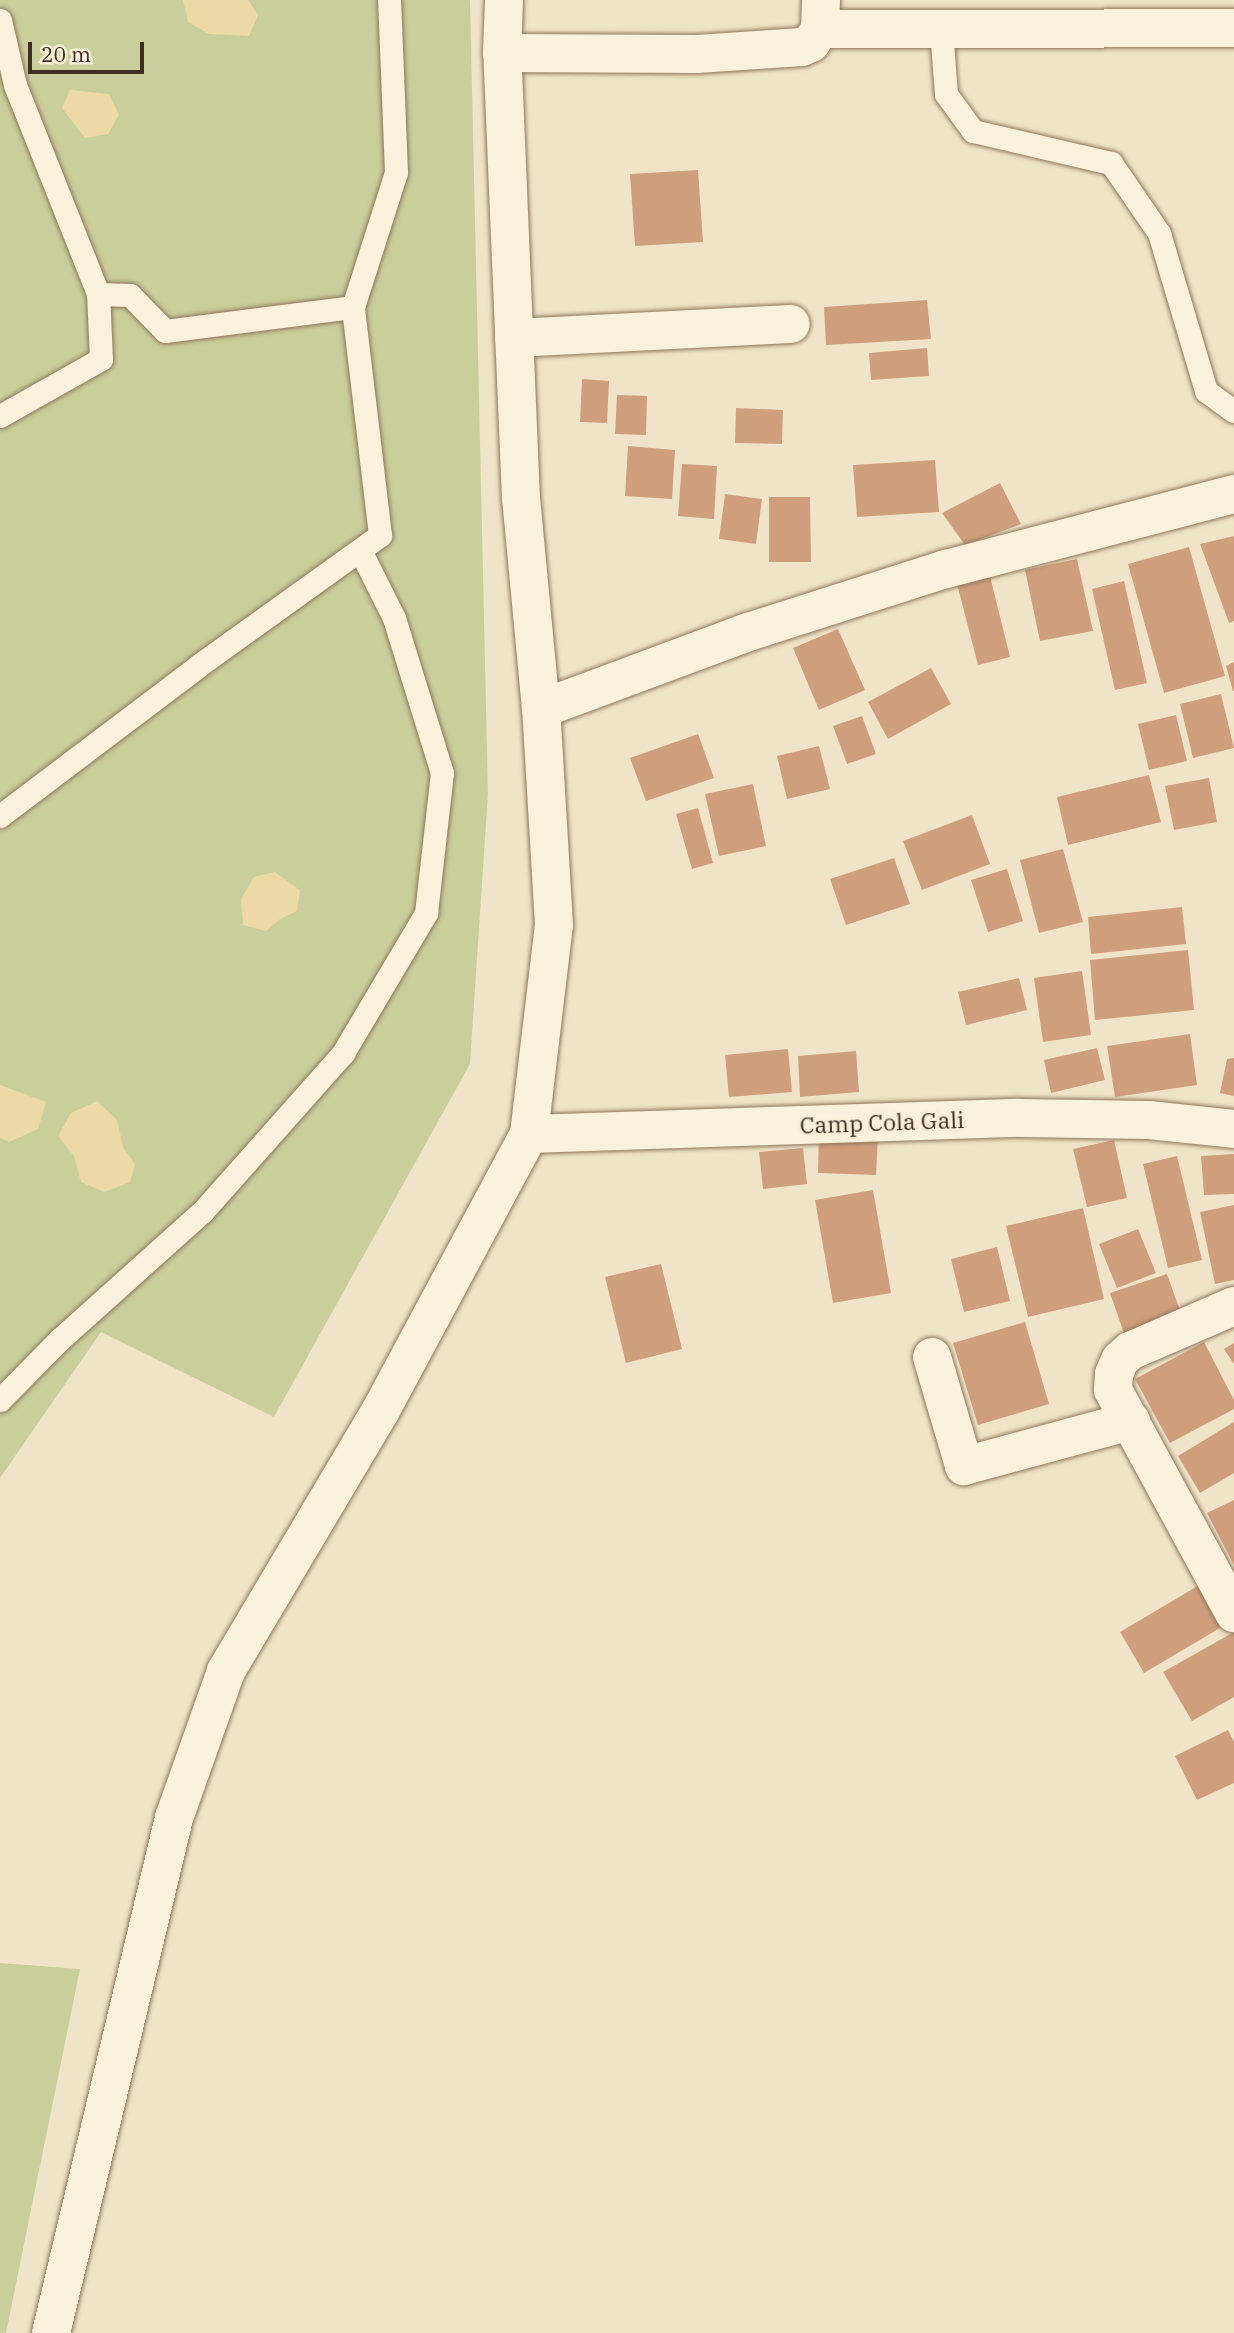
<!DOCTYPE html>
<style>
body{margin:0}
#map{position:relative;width:1234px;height:2333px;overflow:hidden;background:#f0e4c8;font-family:"IBM Plex Serif",serif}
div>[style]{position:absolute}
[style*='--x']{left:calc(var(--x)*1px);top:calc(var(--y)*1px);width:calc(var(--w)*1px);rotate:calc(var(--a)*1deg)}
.green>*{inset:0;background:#c9cf9b}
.sand>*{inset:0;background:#ecd9a5}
.building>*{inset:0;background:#cf9f7d}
.roads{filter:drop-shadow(0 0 2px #8d765c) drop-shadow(0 0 2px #8d765c)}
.service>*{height:23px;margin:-11.5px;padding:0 11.5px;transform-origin:11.5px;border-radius:11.5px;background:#faf1dc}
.minor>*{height:38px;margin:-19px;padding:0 19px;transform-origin:19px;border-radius:19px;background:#faf1dc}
.tertiary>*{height:38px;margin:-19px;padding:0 19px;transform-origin:19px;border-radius:19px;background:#faf1dc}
span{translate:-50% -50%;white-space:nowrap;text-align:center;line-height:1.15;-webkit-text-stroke:7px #f7eed8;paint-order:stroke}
.street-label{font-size:23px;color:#3d2e20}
.scale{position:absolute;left:28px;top:42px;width:116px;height:32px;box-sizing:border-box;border:4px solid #3d2e20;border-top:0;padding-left:9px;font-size:21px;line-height:24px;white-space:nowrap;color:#3d2e20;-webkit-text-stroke:5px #f7eed8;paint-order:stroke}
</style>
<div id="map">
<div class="green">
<div style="clip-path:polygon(0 0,470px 0,488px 794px,470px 1064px,274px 1417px,101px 1332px,0 1478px)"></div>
<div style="clip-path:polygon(0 1963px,80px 1969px,6px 2333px,0 2333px)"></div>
</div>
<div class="sand">
<div style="clip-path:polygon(183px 0,248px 0,258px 15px,249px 36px,209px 34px,188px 22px)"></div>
<div style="clip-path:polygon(70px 90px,109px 94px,119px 115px,108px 134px,85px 138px,62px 108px)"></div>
<div style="clip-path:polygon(275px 872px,300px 890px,297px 911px,280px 919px,266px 931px,243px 925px,241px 899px,254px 877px)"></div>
<div style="clip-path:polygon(0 1085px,46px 1102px,38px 1129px,9px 1142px,0 1138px)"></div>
<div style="clip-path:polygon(97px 1101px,117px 1120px,123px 1147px,135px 1164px,130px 1182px,105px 1192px,81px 1182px,74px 1156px,58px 1136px,71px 1113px)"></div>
</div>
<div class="building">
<div style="clip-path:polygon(698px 170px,703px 242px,635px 246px,630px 174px)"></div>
<div style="clip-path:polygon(927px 300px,931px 339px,826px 345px,824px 307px)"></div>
<div style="clip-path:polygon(927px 348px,929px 376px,871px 380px,869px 353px)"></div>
<div style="clip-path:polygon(582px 379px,609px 381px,607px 423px,580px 422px)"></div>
<div style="clip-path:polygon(617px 395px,647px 396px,646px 435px,615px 434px)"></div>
<div style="clip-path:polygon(736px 408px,783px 410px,782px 444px,735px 443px)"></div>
<div style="clip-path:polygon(628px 446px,675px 450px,672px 499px,625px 496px)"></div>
<div style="clip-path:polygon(935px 460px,939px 512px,857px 517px,853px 465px)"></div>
<div style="clip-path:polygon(682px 464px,717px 466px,714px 519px,678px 516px)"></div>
<div style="clip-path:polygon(1000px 483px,1021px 524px,965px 545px,942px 513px)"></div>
<div style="clip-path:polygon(725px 494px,762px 499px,756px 544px,719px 539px)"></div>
<div style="clip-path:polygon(769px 497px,810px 497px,811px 562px,769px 562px)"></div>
<div style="clip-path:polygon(1234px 536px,1234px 621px,1229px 623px,1200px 544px)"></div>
<div style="clip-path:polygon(1189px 547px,1225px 676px,1164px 693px,1128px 564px)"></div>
<div style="clip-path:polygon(1077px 559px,1093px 631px,1040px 641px,1025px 570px)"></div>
<div style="clip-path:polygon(988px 568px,1010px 657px,978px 665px,955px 576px)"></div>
<div style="clip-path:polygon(1124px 581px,1147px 683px,1115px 690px,1092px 589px)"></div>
<div style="clip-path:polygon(838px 629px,865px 690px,819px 710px,793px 648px)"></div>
<div style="clip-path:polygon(1234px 662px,1234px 691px,1233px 691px,1226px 666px)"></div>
<div style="clip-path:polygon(931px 668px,951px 704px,888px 739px,868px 702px)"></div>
<div style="clip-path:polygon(1221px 694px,1234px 748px,1193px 758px,1180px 704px)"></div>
<div style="clip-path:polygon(1176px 715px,1187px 761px,1149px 770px,1138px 724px)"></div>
<div style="clip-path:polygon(862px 716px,876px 754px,847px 764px,833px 726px)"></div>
<div style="clip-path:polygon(698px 734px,714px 778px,646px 801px,630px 758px)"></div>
<div style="clip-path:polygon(819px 746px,830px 789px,787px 799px,777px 756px)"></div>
<div style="clip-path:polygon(1149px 775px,1161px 822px,1068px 845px,1057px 797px)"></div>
<div style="clip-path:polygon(1209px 778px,1217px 822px,1174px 830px,1165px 786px)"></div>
<div style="clip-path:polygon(753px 784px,766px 846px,719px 856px,705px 794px)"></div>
<div style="clip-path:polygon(698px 808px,713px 863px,692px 869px,676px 814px)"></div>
<div style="clip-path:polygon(972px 815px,990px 864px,922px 890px,903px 841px)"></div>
<div style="clip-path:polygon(1063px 849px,1083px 922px,1039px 933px,1020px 860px)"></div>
<div style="clip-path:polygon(894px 858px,910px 904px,846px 925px,830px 879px)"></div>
<div style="clip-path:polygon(1007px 869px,1023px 921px,988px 932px,971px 880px)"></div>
<div style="clip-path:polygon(1182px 907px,1186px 944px,1091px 954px,1088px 917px)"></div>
<div style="clip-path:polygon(1188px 950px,1194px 1010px,1095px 1020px,1090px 960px)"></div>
<div style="clip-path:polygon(1082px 971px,1091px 1035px,1043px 1042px,1034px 978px)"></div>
<div style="clip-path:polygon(1019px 978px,1027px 1010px,966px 1025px,958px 992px)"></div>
<div style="clip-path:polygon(1190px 1034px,1197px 1085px,1115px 1097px,1107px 1046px)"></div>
<div style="clip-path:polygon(1097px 1048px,1105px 1080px,1051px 1093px,1044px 1060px)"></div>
<div style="clip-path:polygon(788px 1049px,792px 1092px,729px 1097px,725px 1055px)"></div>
<div style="clip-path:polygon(856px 1051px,859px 1092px,800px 1097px,798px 1056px)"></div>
<div style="clip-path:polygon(1234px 1058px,1234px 1096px,1220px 1093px,1227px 1059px)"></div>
<div style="clip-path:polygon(819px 1134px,878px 1135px,876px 1175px,818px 1173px)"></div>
<div style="clip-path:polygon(1114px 1140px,1127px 1198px,1087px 1207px,1073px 1149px)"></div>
<div style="clip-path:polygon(803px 1148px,807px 1184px,763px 1189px,759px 1152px)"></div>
<div style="clip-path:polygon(1234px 1154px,1234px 1194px,1204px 1195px,1201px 1156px)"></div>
<div style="clip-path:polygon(1177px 1156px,1202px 1260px,1168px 1268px,1143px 1164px)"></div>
<div style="clip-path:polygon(873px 1190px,891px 1293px,833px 1303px,815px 1200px)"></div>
<div style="clip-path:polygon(1234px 1205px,1234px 1280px,1215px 1284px,1200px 1212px)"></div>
<div style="clip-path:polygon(1083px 1208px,1104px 1299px,1028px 1317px,1006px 1226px)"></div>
<div style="clip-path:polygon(1138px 1229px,1156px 1273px,1117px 1288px,1099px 1244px)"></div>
<div style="clip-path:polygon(997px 1247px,1010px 1301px,964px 1312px,951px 1259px)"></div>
<div style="clip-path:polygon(661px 1264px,682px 1349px,626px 1363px,605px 1277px)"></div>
<div style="clip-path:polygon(1167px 1274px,1183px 1319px,1126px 1339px,1110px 1293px)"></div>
<div style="clip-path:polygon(1025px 1322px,1049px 1404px,978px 1425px,953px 1343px)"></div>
<div style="clip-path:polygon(1204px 1342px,1234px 1400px,1234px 1409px,1170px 1443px,1135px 1379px)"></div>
<div style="clip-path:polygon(1234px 1343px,1234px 1364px,1224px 1349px)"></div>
<div style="clip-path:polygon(1234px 1422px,1234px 1473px,1200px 1493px,1178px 1456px)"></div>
<div style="clip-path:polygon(1234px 1500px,1234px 1565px,1207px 1513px)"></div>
<div style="clip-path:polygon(1201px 1584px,1225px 1625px,1144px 1673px,1120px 1632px)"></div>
<div style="clip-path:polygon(1234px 1632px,1234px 1697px,1192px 1721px,1163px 1672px)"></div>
<div style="clip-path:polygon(1228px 1730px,1234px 1742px,1234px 1783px,1197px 1800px,1175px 1756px)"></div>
</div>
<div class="roads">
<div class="service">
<div style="--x:0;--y:20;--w:67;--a:77"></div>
<div style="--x:15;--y:85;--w:225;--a:68.3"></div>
<div style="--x:98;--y:294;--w:32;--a:2"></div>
<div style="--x:130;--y:295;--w:50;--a:45.8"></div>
<div style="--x:165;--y:331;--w:190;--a:-7.3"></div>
<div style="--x:353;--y:307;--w:142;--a:-72.3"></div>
<div style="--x:396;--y:172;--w:172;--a:-92.3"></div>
<div style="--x:941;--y:29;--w:65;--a:85.6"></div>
<div style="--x:946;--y:94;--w:46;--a:53.9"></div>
<div style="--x:973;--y:131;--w:142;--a:13.1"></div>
<div style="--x:1111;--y:163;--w:85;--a:55.6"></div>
<div style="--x:1159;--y:233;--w:165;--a:73.4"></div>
<div style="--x:1206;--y:391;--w:34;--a:36"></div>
<div style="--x:0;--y:416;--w:116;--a:-29.4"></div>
<div style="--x:101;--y:359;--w:65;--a:-92.6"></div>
<div style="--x:0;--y:816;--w:248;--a:-37.1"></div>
<div style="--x:198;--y:666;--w:224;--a:-35.7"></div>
<div style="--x:380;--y:535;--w:230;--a:-96.8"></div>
<div style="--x:0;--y:1400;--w:83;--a:-45.5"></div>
<div style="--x:58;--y:1341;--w:193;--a:-41.9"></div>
<div style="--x:202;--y:1212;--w:213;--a:-48.4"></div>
<div style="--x:343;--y:1053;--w:163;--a:-59.3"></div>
<div style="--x:426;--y:913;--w:141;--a:-83.5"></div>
<div style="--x:442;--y:773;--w:162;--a:-107.2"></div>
<div style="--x:394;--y:618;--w:76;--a:-116.6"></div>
</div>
<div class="minor">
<div style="--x:820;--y:29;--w:414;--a:-0.1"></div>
<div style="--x:502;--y:53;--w:195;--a:0.3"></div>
<div style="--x:697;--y:54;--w:105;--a:-3.8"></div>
<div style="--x:802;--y:47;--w:10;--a:-24"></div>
<div style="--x:811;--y:43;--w:17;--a:-57"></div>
<div style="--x:820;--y:29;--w:29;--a:-88"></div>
<div style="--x:514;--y:338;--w:277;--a:-2.9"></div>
<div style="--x:541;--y:709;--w:221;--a:-20.4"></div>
<div style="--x:748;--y:632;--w:208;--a:-17.7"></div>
<div style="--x:946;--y:569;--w:298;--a:-14.6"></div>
<div style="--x:1234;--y:1306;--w:113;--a:156.6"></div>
<div style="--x:1130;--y:1351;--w:13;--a:138"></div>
<div style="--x:1120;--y:1360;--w:15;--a:113"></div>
<div style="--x:1114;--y:1374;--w:16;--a:94"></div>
<div style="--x:1113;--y:1390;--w:254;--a:61.5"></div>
<div style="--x:932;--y:1357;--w:114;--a:73.6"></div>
<div style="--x:964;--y:1466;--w:173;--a:-15.1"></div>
</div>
<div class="tertiary">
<div style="--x:529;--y:1134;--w:490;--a:-1.9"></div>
<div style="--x:1019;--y:1118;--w:130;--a:0.9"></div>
<div style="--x:1149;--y:1120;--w:85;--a:6"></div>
<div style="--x:51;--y:2333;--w:529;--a:-76.57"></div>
<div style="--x:174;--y:1818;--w:156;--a:-70.5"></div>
<div style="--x:226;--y:1671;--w:304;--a:-59.3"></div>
<div style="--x:381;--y:1410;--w:313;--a:-61.8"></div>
<div style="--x:529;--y:1134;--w:210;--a:-83.2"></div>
<div style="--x:554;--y:925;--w:216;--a:-93.4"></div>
<div style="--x:541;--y:709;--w:211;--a:-95.4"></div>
<div style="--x:521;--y:499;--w:446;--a:-92.4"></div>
<div style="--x:502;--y:53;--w:53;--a:-87.8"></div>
</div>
</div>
<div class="street-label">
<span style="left:882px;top:1122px;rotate:-2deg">Camp Cola Gali</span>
</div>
<div class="scale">20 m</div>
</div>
